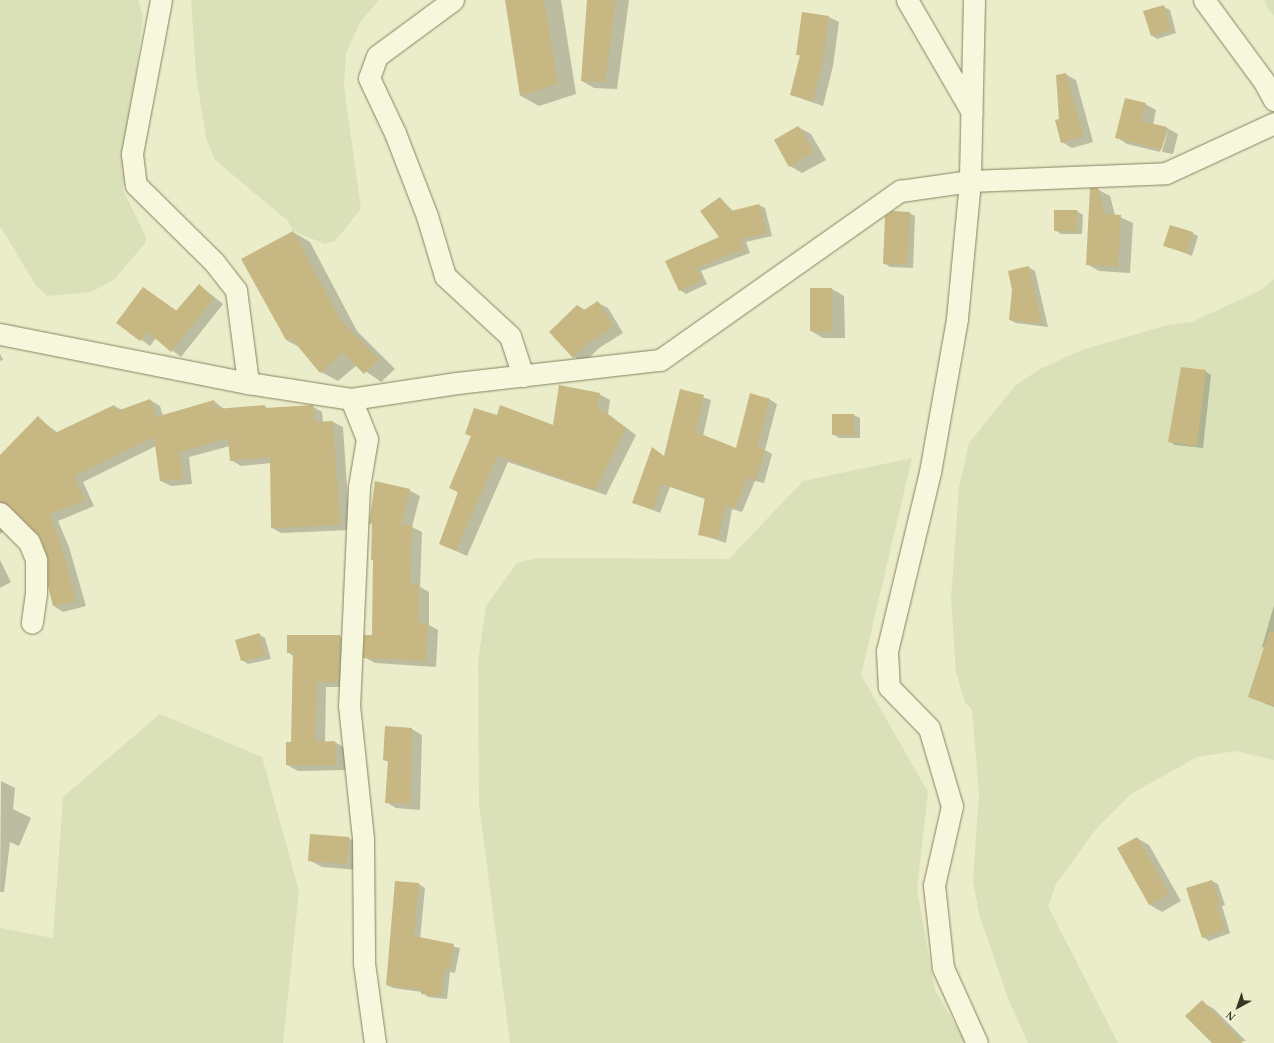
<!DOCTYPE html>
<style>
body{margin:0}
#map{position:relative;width:1274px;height:1043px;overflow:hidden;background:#ebecca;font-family:"Times New Roman",serif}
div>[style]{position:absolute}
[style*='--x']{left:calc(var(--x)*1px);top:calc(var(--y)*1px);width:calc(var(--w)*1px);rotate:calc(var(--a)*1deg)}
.farmland>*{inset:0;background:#dae1b8}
.shadow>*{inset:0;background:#0003}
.building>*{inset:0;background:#c7b782}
.roads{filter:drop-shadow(0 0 1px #88835f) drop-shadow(0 0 1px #88835f)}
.street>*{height:21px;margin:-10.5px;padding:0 10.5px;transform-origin:10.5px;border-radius:10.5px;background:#f6f7dd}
span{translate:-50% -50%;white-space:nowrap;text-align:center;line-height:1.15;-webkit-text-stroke:4px #f2f4d9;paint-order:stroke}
.north{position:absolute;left:1218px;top:987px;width:40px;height:40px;-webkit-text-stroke:3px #f2f4d9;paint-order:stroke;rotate:220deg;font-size:11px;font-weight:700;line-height:16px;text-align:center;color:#393522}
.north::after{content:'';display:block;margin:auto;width:14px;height:18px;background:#393522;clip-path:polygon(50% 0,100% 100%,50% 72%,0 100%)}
</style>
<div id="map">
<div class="farmland">
<div style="clip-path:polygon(0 0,138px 0,143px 16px,123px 190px,146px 237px,145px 243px,114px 280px,91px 292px,47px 296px,35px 284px,0 226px)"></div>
<div style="clip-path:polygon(191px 0,379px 0,361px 21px,346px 53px,344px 86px,361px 209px,335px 241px,325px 244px,293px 231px,288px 221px,215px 160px,206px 138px,196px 74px)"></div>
<div style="clip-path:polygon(1264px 0,1274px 0,1274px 16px,1267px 7px)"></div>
<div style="clip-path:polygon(1274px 279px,1274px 760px,1236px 751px,1197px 757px,1131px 794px,1097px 828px,1056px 884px,1048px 906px,1118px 1043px,1028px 1043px,1009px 1001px,979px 914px,973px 880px,979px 794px,972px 709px,965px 702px,956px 672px,951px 599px,959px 487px,969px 443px,1015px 386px,1040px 369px,1082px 350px,1167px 325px,1192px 322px,1261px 290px)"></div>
<div style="clip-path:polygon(912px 458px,861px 675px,928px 792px,917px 890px,935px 990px,966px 1043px,510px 1043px,479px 804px,478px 661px,486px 606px,517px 563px,537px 558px,729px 559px,803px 481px)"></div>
<div style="clip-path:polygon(160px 714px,262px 757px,299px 891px,283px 1043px,0 1043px,0 928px,53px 938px,63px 797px)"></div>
</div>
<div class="shadow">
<div style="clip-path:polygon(506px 0,561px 0,576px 94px,539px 106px,521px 96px)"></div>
<div style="clip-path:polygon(588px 0,629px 0,617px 89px,594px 88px,582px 81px)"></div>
<div style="clip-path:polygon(1164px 7px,1170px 10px,1176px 33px,1157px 39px,1151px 35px)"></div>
<div style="clip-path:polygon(803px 13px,829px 17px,839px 22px,833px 66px,823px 106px,791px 95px,801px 56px,797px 54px)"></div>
<div style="clip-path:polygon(1065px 74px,1076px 80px,1093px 142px,1072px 148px,1062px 142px)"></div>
<div style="clip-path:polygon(1145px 104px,1156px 110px,1153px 125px,1167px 128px,1178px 134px,1173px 154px,1162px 152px,1168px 130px,1160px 152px,1127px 144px,1116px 137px)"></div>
<div style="clip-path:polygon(798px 127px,811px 134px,826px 160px,802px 173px,790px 166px)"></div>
<div style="clip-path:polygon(1097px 189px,1110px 196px,1115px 215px,1133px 223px,1130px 273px,1099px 271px,1087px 264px)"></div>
<div style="clip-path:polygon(720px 198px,734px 212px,759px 205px,765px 208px,772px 236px,746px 242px,750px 253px,701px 271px,707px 284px,686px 294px,680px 290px,666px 262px,721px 237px)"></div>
<div style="clip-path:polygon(1077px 211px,1083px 215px,1082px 234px,1061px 234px,1055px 230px)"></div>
<div style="clip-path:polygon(909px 213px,915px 216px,913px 268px,890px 267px,884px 263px)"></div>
<div style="clip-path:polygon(293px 232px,310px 242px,357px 331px,395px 369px,381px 382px,357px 365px,338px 381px,321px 372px,301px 348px,286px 340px)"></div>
<div style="clip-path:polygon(1192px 233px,1198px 236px,1192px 256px,1165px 245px)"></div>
<div style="clip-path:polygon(1028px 267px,1035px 271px,1048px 327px,1016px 323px,1010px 320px)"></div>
<div style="clip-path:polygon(199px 285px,223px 304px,181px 357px,156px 338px,150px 346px,118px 323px,144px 288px,177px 311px)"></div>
<div style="clip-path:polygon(832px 289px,844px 296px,845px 338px,823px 338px,811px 331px)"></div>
<div style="clip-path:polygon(598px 303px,608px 308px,623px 333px,599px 348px,584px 363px,574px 357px,578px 306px,585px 310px)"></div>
<div style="clip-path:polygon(0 354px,3px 360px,0 361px)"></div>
<div style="clip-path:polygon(1205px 371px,1211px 375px,1203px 448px,1175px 445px,1169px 441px)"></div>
<div style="clip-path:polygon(681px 390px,711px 400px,703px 436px,736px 449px,769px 399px,777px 404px,765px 450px,772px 454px,764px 483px,755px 481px,742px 512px,732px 509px,726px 543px,699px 534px,705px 499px,670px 487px,660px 513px,633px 502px,665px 456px)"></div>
<div style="clip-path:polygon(599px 394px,610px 400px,608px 414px,636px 435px,606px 495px,508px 462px,467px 556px,440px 544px,459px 493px,450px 488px,472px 437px,466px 433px,497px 416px,553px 426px)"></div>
<div style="clip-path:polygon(150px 400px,160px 406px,163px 416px,214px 401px,224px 409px,264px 406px,270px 409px,312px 406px,322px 412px,323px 423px,333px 422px,343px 427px,350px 530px,281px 533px,272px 528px,271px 463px,241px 466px,231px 460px,230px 446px,189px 457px,192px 484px,171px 486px,161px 481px,156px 446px,83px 482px,94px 506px,58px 521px,69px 547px,86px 606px,63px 612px,54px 606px,49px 559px,41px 537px,13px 508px,8px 506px,0 514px,0 456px,38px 418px,58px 433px,114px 406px,122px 410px)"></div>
<div style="clip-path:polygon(833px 415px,854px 415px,860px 418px,860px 438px,839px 438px,833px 434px)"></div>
<div style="clip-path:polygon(409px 490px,420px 496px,412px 527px,422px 532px,420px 587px,429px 592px,429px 625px,438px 630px,436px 667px,375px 663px,364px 657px,373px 636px,374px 560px,373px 524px,370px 523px)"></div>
<div style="clip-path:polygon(0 525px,4px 531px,0 534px)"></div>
<div style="clip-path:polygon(0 560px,11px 582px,0 588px)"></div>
<div style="clip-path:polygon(1274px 605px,1274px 707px,1249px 697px,1265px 648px,1262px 647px)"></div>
<div style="clip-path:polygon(259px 634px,265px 638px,271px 659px,248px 664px,242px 660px)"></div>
<div style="clip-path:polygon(340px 636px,350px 642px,348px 687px,326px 687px,325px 743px,335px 742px,345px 748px,346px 770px,298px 771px,287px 765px,292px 743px,293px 656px,288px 652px)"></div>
<div style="clip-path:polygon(386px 727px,412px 729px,422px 735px,420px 810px,396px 808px,386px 802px,389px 762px,384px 760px)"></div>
<div style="clip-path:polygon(1px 781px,15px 788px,13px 809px,31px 818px,19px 846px,10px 842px,4px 892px,0 892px)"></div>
<div style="clip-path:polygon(348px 838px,361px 845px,359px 870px,322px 867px,309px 860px)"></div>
<div style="clip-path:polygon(1137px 838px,1149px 845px,1181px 901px,1162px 912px,1150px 905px,1118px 849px)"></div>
<div style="clip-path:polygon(1212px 881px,1218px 884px,1225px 905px,1222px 906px,1230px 933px,1209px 941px,1203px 937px)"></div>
<div style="clip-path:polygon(419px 884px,425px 888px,420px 939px,460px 948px,455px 973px,450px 972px,447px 999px,428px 997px,422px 992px,393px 988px,387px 985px)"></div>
<div style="clip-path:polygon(1202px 1002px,1214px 1009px,1246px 1041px,1214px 1043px)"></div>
</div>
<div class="building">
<div style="clip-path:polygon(505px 0,544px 0,558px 84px,520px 96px)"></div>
<div style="clip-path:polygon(587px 0,616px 0,605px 82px,581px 81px)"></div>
<div style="clip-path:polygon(1164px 5px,1171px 30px,1151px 36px,1143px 11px)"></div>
<div style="clip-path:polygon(802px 12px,829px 16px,823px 59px,813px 101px,790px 95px,800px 55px,796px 55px)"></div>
<div style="clip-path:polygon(1066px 73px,1083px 136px,1061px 143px,1055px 120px,1059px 119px,1056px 75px)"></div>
<div style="clip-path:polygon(1125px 98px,1146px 103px,1141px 121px,1167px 127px,1162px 149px,1115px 138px)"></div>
<div style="clip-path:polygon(798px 126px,814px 152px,789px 167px,774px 140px)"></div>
<div style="clip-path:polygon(1090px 188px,1098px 188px,1105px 214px,1121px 215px,1118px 267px,1086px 265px)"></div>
<div style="clip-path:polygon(720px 197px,731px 211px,759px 204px,767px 233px,740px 239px,744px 249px,696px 268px,702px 280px,679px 291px,665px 261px,719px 237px,700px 211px)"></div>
<div style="clip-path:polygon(1054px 210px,1077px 210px,1077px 231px,1054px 231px)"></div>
<div style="clip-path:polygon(893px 211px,910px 212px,907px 265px,883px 264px,885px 216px)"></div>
<div style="clip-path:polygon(1170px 225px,1193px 232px,1186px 253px,1163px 246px)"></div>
<div style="clip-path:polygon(293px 231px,341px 321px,379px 359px,364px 374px,343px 353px,320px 373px,291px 338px,286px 340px,241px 259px)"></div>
<div style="clip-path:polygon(1029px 266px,1042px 324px,1009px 320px,1012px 290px,1008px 271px)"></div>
<div style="clip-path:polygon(199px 284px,214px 298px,171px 352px,148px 332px,140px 341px,116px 323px,143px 287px,176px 311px)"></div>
<div style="clip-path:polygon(810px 288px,832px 288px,832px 332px,810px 331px)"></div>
<div style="clip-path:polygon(598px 301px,614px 327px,589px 342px,573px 358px,549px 332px,577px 305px,584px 310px)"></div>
<div style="clip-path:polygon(1181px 367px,1206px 370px,1197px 446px,1168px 442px)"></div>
<div style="clip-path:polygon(559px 385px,600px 393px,597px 407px,626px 428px,595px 490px,497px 456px,456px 551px,439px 544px,458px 492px,449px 488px,471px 436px,465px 434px,474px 408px,497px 415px,500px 405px,553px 425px)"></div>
<div style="clip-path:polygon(680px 389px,704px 395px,696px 432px,736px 448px,750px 393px,770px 399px,757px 447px,765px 449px,756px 480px,748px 477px,734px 509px,725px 505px,718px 539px,698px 535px,705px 498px,662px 484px,653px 510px,632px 503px,652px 447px,664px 456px)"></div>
<div style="clip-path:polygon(150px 399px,156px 417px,214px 400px,216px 409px,265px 405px,265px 408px,313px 405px,314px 422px,333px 421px,340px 525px,271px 528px,270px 457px,230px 461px,228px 438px,179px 452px,183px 479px,160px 481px,154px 437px,74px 476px,85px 500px,49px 515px,60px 541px,76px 601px,53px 606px,48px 586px,48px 559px,40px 537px,8px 505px,0 501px,0 455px,38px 416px,55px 433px,114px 405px,117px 411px)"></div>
<div style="clip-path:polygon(832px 414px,854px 414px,854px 435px,832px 435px)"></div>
<div style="clip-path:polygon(375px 481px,410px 489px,401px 525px,412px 525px,410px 585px,419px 585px,419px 623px,428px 623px,426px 661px,363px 658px,364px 635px,372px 635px,373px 560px,371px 560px,372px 523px,369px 524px)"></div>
<div style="clip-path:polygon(1269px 632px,1274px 632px,1274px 706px,1248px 697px)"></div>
<div style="clip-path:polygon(259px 633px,266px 656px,241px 661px,235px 640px)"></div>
<div style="clip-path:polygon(287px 635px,340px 635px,338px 682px,317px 682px,315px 742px,335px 741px,336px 765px,286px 765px,286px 742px,291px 742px,293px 653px,287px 653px)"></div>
<div style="clip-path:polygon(385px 726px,412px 728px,411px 804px,385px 803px,388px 761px,383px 760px)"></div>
<div style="clip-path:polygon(310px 834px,349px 837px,347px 864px,308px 861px)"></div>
<div style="clip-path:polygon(1137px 837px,1169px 894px,1149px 905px,1117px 848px)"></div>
<div style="clip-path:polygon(1212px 880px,1220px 902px,1216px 903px,1225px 930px,1202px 938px,1186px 888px)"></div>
<div style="clip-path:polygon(395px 881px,419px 883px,414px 936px,454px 944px,449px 970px,444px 969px,442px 996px,421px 994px,421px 990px,386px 985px)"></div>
<div style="clip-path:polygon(1202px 1000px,1243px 1043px,1212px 1043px,1185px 1016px)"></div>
</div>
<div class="roads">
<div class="street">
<div style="--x:161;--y:0;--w:157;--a:100.7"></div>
<div style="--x:132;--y:154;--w:31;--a:83"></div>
<div style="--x:136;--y:185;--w:110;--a:44.6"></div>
<div style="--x:214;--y:262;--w:36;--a:52"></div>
<div style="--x:236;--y:290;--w:94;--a:82.6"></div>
<div style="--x:453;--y:0;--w:94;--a:143.6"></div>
<div style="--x:377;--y:56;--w:23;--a:110"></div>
<div style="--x:369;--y:78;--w:61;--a:64.7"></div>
<div style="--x:395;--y:133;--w:89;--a:68.9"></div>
<div style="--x:427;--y:216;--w:63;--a:73.3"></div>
<div style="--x:445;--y:276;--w:88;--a:42.7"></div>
<div style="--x:510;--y:336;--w:42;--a:72"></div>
<div style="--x:907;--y:0;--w:129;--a:59.9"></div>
<div style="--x:974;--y:0;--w:181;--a:91.3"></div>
<div style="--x:970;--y:181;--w:139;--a:95.4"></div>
<div style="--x:957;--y:319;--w:155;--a:100"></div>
<div style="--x:930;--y:472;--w:184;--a:103.5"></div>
<div style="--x:887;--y:651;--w:36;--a:87"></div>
<div style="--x:889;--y:687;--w:57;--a:45.7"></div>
<div style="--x:929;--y:728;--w:81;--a:73.6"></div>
<div style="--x:952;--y:806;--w:81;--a:102.8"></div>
<div style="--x:934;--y:885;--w:83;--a:83.8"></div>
<div style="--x:943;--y:968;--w:82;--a:65.6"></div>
<div style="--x:1204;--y:0;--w:99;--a:53.6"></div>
<div style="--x:1263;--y:80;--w:23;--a:61"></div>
<div style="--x:0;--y:334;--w:253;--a:11.2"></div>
<div style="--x:248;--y:383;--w:104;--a:8.8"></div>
<div style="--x:351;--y:399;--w:107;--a:-8.6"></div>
<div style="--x:457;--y:383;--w:204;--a:-6.5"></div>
<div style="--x:660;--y:360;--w:294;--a:-35.2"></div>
<div style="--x:900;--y:191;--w:71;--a:-8.1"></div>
<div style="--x:970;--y:181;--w:196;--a:-2.3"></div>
<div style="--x:1166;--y:173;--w:119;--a:-24.8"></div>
<div style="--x:351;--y:399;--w:43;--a:68.2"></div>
<div style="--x:367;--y:439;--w:49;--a:99.5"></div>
<div style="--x:359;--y:487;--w:218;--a:92.6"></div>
<div style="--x:349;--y:705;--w:135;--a:84"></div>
<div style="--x:363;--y:839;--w:124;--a:89.5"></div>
<div style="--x:364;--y:963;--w:81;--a:82.2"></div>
<div style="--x:0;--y:513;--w:41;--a:45"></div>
<div style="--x:29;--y:542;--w:18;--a:68"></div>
<div style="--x:36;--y:559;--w:34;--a:90"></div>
<div style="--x:36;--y:593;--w:30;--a:98"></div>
</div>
</div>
<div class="north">N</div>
</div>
